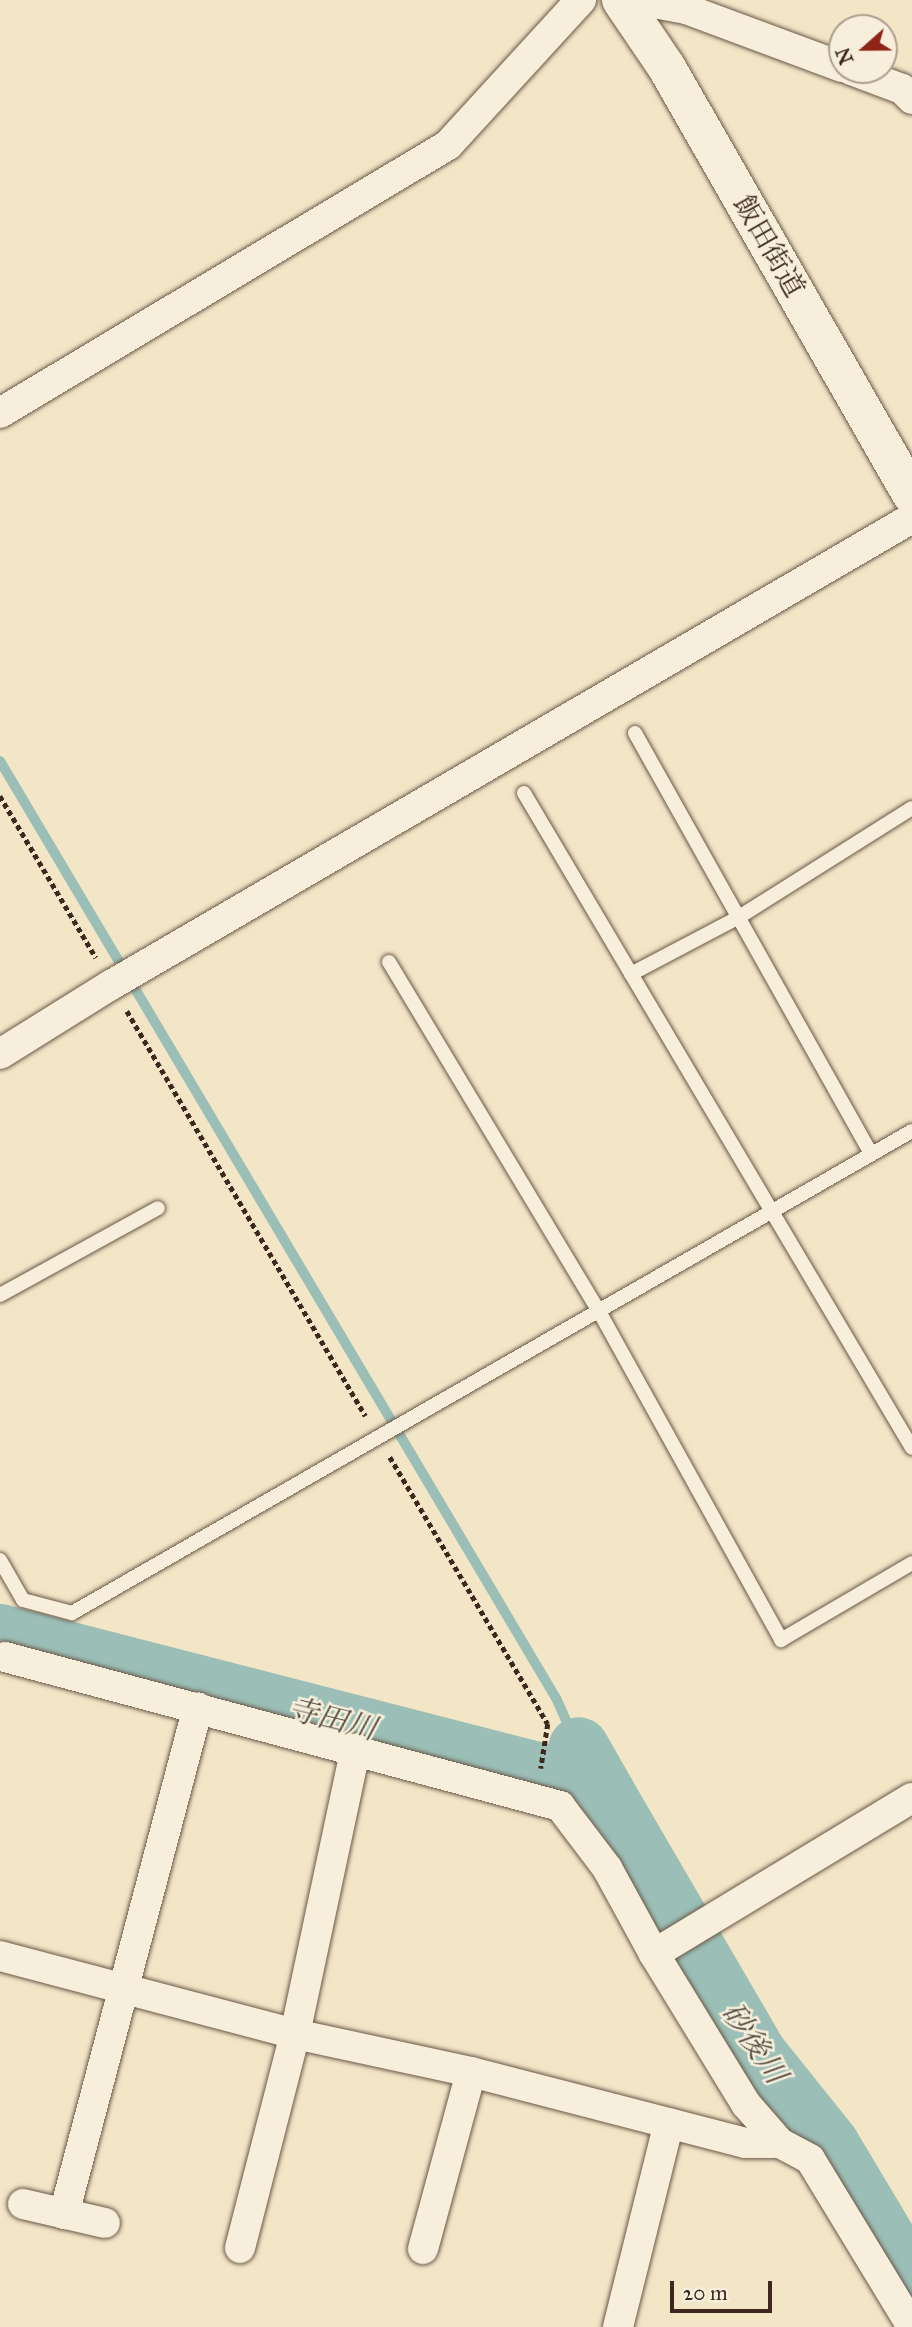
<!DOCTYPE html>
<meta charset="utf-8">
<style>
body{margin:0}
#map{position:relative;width:912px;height:2327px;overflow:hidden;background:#f2e6c7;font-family:"IM FELL Great Primer","Noto Serif JP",serif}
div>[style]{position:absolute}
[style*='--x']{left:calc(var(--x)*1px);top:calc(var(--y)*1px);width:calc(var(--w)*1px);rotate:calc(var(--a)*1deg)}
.stream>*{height:10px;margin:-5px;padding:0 5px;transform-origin:5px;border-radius:5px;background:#9bbfb6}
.river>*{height:61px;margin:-30.5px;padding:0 30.5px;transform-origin:30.5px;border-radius:30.5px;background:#9bbfb6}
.path>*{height:4.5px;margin-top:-2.25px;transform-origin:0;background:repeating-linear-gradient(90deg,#3e271d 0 5px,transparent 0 8.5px)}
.roads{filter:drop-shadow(0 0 2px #6b5748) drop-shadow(0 0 2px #6b5748)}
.service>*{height:14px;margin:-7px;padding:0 7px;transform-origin:7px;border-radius:7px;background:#f7efdb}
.minor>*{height:30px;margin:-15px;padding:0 15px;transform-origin:15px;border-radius:15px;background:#f7efdb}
.secondary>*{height:38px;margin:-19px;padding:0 19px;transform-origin:19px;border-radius:19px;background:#f7efdb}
span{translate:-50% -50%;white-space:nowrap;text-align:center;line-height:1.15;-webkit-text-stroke:5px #f7efdb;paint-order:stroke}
.street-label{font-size:28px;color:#3e271d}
.water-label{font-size:30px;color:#554d43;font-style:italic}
.north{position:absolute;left:828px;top:14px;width:70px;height:70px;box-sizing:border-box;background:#f7efdb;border:2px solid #ad9f8f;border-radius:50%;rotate:249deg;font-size:19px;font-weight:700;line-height:28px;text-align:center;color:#3e271d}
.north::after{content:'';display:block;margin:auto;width:24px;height:32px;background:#8f2418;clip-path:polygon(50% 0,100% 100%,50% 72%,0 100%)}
.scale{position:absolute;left:670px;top:2281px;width:102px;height:32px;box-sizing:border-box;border:4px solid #3e271d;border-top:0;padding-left:9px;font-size:21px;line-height:24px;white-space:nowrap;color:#3e271d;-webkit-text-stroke:5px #f7efdb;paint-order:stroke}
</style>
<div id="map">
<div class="stream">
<div style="--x:0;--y:761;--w:1090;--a:59.32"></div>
<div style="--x:556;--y:1698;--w:54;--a:65.8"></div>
</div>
<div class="river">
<div style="--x:0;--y:1634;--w:591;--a:14.41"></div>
<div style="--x:572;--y:1781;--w:37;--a:24"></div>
<div style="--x:606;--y:1796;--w:56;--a:-119.7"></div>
<div style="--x:606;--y:1796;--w:300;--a:59.8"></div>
<div style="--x:757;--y:2055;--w:115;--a:51.3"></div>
<div style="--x:829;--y:2145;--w:162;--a:59.2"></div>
</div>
<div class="path">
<div style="--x:0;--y:796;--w:188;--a:59.3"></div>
<div style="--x:127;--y:1011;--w:470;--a:59.5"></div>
<div style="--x:390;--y:1457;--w:310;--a:59.4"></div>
<div style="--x:548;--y:1724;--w:45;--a:99"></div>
</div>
<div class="roads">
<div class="service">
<div style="--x:635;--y:733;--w:483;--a:60.7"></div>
<div style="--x:524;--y:793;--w:761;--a:59.36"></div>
<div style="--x:389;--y:962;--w:410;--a:59"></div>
<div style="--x:600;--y:1313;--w:374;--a:61"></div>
<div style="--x:781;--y:1640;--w:152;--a:-30.4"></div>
<div style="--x:631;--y:974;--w:122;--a:-27.8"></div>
<div style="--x:739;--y:917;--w:204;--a:-32.2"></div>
<div style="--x:0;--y:1295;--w:180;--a:-28.8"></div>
<div style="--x:0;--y:1560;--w:46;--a:60.1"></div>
<div style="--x:23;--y:1600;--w:51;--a:14.9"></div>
<div style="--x:72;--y:1613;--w:968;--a:-29.85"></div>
</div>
<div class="minor">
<div style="--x:638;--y:0;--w:49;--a:10.6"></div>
<div style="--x:686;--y:9;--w:166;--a:20.4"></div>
<div style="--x:851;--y:70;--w:54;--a:20.4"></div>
<div style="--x:902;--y:89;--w:14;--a:45"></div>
<div style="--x:0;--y:413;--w:522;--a:-30.89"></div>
<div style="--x:448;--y:145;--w:197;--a:-47.5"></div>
<div style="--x:0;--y:1054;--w:131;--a:-31.9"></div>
<div style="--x:111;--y:985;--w:927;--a:-30.24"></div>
<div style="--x:5;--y:1657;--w:575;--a:15.03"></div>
<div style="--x:560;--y:1806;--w:78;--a:52.8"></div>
<div style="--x:607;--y:1868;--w:98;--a:61.3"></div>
<div style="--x:0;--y:1956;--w:305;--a:14.8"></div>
<div style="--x:295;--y:2034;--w:180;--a:12.2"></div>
<div style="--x:471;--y:2072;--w:283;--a:14.5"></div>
<div style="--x:745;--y:2143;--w:35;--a:0"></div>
<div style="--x:780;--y:2143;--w:52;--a:-131.1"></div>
<div style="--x:746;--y:2104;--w:176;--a:-121.5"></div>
<div style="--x:654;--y:1954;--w:301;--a:-31.2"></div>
<div style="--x:780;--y:2143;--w:34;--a:28"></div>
<div style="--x:810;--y:2159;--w:197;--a:58.7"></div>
<div style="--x:23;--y:2204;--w:84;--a:13"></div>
<div style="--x:64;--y:2214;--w:524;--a:-75.2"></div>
<div style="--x:240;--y:2248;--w:221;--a:-75.6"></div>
<div style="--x:295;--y:2034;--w:292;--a:-78"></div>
<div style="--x:423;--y:2249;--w:183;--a:-74.8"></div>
<div style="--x:618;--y:2327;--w:210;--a:-76"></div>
</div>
<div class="secondary">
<div style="--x:621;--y:0;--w:82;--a:55.9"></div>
<div style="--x:667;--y:68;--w:492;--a:60.2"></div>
</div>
</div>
<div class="street-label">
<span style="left:769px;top:246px;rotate:60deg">飯田街道</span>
</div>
<div class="water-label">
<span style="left:332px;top:1719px;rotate:14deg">寺田川</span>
<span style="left:754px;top:2043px;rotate:56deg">砂後川</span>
</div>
<div class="north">N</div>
<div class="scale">20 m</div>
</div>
